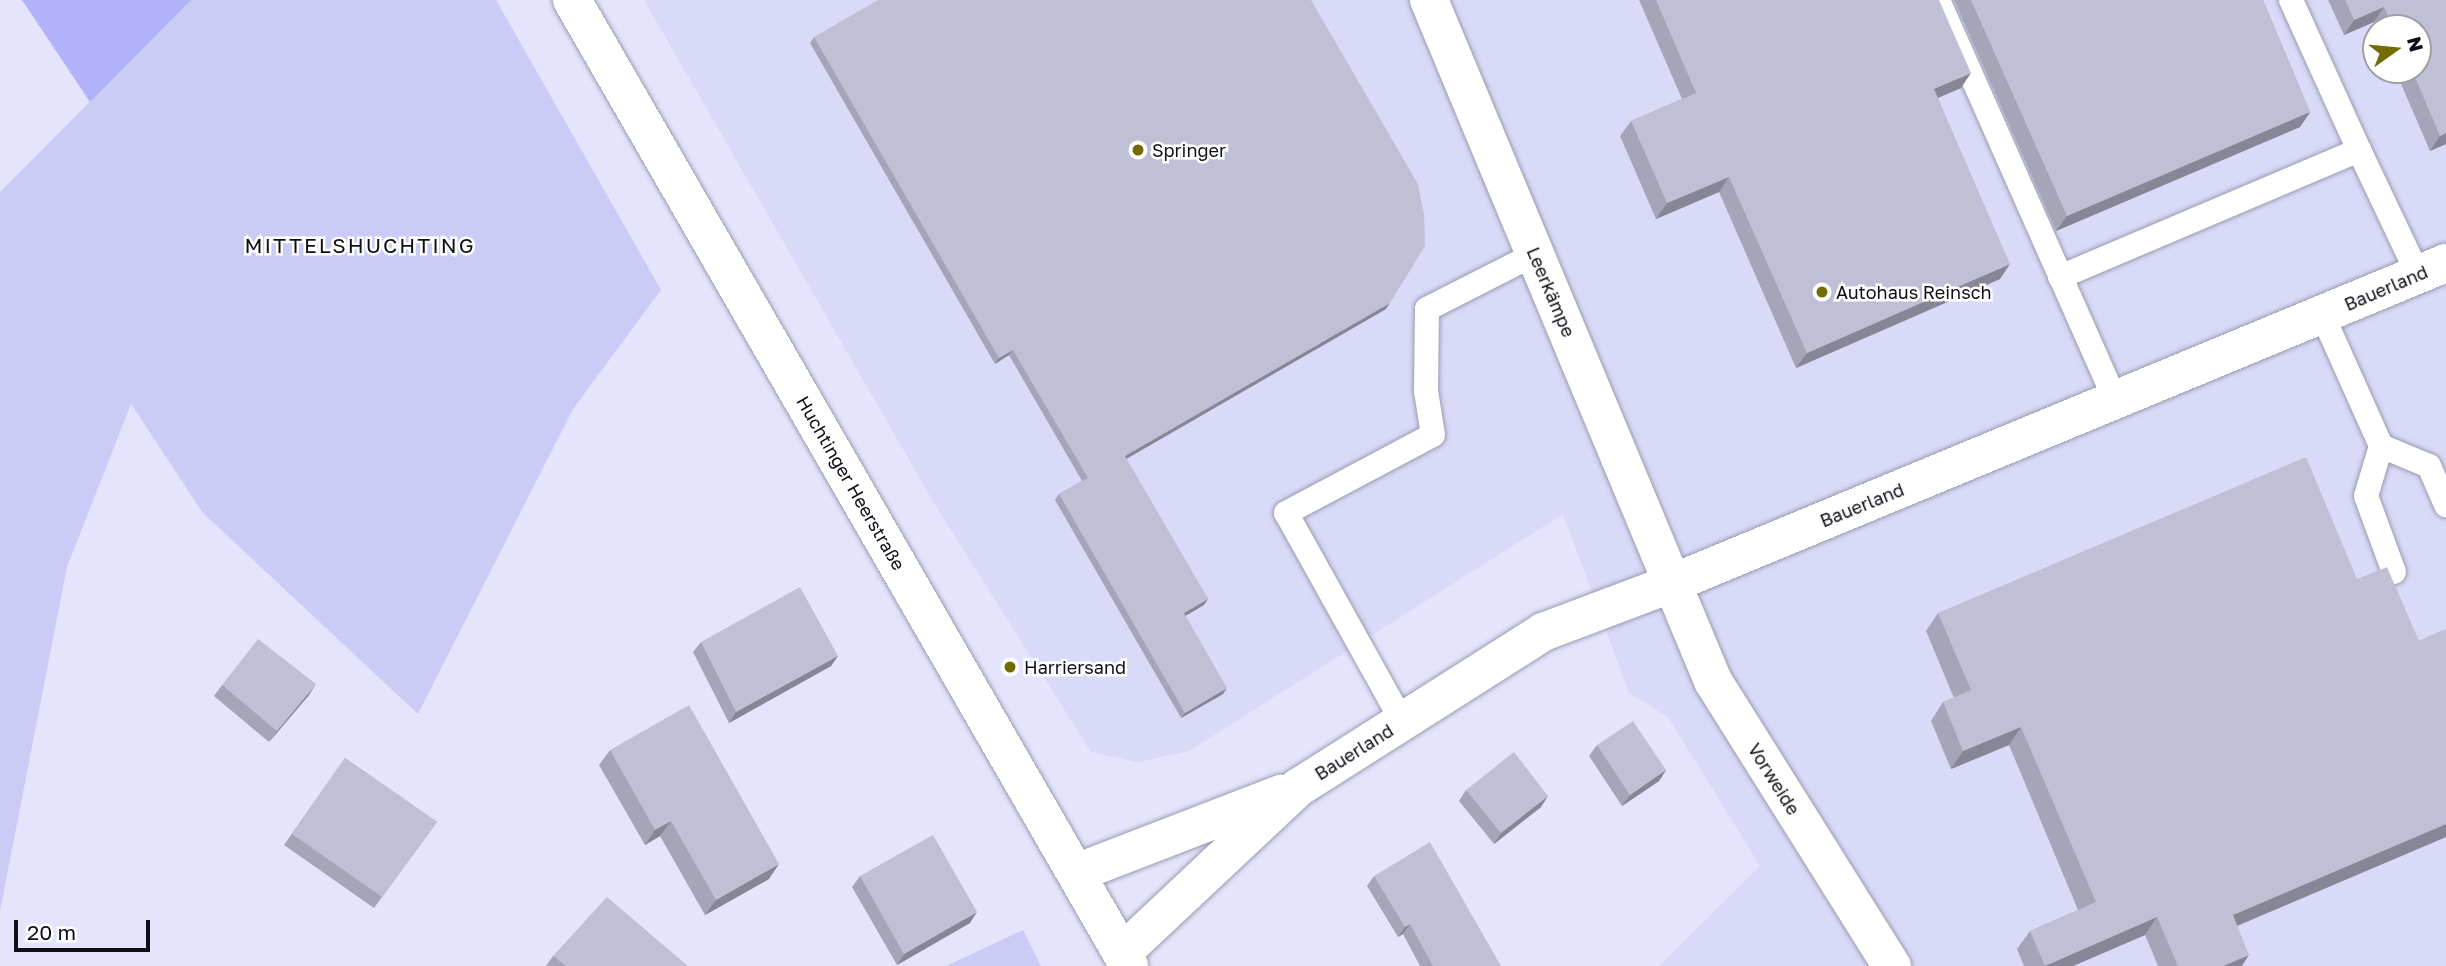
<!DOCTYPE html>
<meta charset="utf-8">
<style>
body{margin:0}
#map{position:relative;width:2446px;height:966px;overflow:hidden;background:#e4e5fc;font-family:"Golos Text",sans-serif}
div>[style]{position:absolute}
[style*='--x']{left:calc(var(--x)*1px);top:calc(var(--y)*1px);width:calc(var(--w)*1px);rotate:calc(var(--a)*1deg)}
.built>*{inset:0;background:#d9daf8}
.green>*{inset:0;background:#cbccf6}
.forest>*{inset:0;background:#b2b2f8}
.roads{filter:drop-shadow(0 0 2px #9a9bb0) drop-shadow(0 0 2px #9a9bb0)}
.service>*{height:24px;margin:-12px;padding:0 12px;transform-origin:12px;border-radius:12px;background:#fff}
.minor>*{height:38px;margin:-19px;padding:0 19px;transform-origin:19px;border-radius:19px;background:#fff}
.secondary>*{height:38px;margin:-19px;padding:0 19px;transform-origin:19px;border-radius:19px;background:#fff}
.wall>*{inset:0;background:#a4a5b8}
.shaded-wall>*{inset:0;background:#868696}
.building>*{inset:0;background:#bfc0d6}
.dots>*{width:19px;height:19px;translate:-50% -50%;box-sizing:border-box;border:4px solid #fff;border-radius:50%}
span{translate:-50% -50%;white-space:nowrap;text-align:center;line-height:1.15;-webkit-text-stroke:5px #fff;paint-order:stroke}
.poi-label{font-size:18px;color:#0e0e16}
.left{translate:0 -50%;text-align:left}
.street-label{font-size:18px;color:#0e0e16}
.quarter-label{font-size:21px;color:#0e0e16;letter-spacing:2px}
.north{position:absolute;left:2362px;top:14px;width:70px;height:70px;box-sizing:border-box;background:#fff;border:2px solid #9f9fa2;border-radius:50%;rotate:75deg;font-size:19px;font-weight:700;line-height:28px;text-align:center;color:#0e0e16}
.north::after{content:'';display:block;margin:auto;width:24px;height:32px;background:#746b05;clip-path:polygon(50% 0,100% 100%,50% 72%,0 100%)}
.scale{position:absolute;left:14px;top:920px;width:136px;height:32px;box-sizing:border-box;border:4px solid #0e0e16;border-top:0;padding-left:9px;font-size:21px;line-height:24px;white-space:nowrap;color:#0e0e16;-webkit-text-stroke:5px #fff;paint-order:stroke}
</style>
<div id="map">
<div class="built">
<div style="clip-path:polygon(evenodd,644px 0,2446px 0,2446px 966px,1659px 966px,1760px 866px,1668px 717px,1629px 693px,1563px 514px,1189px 751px,1138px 762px,1091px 752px,935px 505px,644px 0,2376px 28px,2418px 28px,2418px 70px,2376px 70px,2376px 28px)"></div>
</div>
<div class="green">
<div style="clip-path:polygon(191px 0,496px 0,661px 290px,573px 409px,418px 714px,203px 513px,131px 404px,67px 567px,0 911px,0 192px)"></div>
<div style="clip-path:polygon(1023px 930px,1041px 966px,946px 966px)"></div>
</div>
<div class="forest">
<div style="clip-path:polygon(22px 0,191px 0,90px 102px)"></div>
</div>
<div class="roads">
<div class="service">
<div style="--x:1938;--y:0;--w:437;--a:66.1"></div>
<div style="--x:2359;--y:150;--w:137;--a:64.6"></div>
<div style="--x:2060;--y:277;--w:325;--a:-23"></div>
<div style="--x:2359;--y:150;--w:165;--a:-114.4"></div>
<div style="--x:2322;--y:314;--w:145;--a:65.9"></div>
<div style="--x:2381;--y:446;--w:52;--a:22.6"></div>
<div style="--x:2429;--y:466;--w:43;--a:66.4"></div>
<div style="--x:2381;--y:446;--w:52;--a:106.7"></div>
<div style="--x:2366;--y:496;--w:81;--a:69.8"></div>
<div style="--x:1402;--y:721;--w:238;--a:-119.1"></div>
<div style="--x:1286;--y:513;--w:166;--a:-28"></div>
<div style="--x:1433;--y:435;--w:45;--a:-99"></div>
<div style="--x:1426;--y:391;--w:82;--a:-89.3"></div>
<div style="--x:1427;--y:309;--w:121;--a:-27"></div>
</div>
<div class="minor">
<div style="--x:1429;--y:0;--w:738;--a:67.36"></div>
<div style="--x:1713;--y:681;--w:337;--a:57.9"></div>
<div style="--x:1076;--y:873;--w:220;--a:-21.1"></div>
<div style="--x:1122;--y:953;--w:243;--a:-43.2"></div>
<div style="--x:1299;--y:787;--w:289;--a:-32.4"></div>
<div style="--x:1543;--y:632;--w:139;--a:-20.7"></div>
<div style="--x:1673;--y:583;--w:837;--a:-22.49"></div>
</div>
<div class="secondary">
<div style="--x:572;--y:0;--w:1115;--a:60.03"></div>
</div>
</div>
<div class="wall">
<div style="clip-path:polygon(1639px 0,1939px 0,1961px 88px,1938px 98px,2000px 279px,1796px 368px,1719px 192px,1656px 219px,1620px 136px,1631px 121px,1682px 99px)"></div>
<div style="clip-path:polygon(1954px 0,2263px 0,2310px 112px,2300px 127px,2056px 231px)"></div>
<div style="clip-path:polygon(2328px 0,2446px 0,2446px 144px,2430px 151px,2395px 70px,2418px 70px,2418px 28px,2377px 28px,2374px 22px,2344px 35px)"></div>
<div style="clip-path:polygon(814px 37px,1386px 309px,1126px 459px,1208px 599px,1204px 605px,1185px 616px,1223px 694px,1181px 718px,1055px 500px,1059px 494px,1082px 481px,1009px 355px,995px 364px,810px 43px)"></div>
<div style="clip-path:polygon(2357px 579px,2419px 641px,2446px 629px,2446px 837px,2237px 926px,2242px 966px,2158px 966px,2145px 935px,2073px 966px,2024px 966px,2017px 949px,2030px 931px,2078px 910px,2009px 745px,1951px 769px,1931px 721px,1943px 702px,1954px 698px,1926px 631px,1938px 613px)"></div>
<div style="clip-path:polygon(701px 642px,838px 656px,831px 666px,729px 723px,693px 652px)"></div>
<div style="clip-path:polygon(222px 685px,309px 695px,269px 742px,214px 696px)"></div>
<div style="clip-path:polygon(1597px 745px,1666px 770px,1659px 781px,1622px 806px,1589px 756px)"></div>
<div style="clip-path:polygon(610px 750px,769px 879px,705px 915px,660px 836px,645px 845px,599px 765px)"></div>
<div style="clip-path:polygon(345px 758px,437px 822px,374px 908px,284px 845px)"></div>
<div style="clip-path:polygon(1466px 790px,1541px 807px,1494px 844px,1459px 801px)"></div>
<div style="clip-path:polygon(860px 876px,970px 923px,897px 965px,852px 887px)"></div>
<div style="clip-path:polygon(1374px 876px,1501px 966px,1420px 966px,1403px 934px,1398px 937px,1367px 886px)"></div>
<div style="clip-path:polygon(553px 956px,688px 966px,546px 966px)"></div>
</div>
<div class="shaded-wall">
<div style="clip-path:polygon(2384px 7px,2374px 22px,2344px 35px,2354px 20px)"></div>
<div style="clip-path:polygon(1971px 73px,1961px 88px,1923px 104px,1934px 89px)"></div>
<div style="clip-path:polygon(2310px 112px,2300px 127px,2056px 231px,2067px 216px)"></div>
<div style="clip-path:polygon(2446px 133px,2446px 144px,2430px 151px,2440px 136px)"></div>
<div style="clip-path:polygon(1729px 177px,1719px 192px,1656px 219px,1667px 203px)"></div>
<div style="clip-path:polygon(2010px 264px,2000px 279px,1796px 368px,1807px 353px)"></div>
<div style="clip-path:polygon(1390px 303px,1386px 309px,1121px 462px,1125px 456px)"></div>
<div style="clip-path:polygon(1013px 350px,1009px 355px,995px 364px,999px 358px)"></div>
<div style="clip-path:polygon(1208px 599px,1204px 605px,1180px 619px,1184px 613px)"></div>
<div style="clip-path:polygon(838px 656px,831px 666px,729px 723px,736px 712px)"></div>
<div style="clip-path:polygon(316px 684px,309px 695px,269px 742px,277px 731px)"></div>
<div style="clip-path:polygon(1227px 688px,1223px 694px,1181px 718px,1185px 713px)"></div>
<div style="clip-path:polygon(2021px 727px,2009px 745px,1951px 769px,1963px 751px)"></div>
<div style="clip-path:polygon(1666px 770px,1659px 781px,1622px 806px,1630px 795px)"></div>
<div style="clip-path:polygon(1548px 796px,1541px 807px,1494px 844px,1501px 833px)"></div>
<div style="clip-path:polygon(671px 821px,660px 836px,645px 845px,655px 830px)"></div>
<div style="clip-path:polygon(2446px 824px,2446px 837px,2220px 933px,2233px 915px)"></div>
<div style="clip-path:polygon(779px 864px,769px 879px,705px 915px,716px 900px)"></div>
<div style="clip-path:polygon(977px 912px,970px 923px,897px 965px,904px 954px)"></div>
<div style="clip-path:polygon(2157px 917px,2145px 935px,2073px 966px,2044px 966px)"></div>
<div style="clip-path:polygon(1410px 924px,1403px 934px,1398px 937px,1405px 927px)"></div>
<div style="clip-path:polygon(2249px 955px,2242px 966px,2223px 966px)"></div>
</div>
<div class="building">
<div style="clip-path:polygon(878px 0,1311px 0,1418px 184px,1424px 215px,1425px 246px,1390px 303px,1125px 456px,1208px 599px,1184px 613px,1227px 688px,1185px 713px,1059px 494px,1088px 478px,1013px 350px,999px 358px,814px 37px)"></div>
<div style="clip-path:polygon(1656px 0,1939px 0,1971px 73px,1934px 89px,2010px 264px,1807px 353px,1729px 177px,1667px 203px,1631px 121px,1696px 93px)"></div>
<div style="clip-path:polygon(1971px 0,2263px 0,2310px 112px,2067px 216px)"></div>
<div style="clip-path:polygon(2345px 0,2446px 0,2446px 133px,2440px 136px,2412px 70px,2418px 70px,2418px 28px,2394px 28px,2384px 7px,2354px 20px)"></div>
<div style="clip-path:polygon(2306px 457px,2357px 579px,2387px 567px,2419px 641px,2446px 629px,2446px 824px,2233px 915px,2249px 955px,2223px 966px,2178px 966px,2157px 917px,2045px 966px,2030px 931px,2096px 902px,2021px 727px,1963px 751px,1943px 702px,1971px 690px,1938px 613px)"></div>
<div style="clip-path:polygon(800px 587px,838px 656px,736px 712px,701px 642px)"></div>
<div style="clip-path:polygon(258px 639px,316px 684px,277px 731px,222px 685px)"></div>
<div style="clip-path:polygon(689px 705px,779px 864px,716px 900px,671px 821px,655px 830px,610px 750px)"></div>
<div style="clip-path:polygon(1633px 721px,1666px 770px,1630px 795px,1597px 745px)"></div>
<div style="clip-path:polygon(1514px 752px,1548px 796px,1501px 833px,1466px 790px)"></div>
<div style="clip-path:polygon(345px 758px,437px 822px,382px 897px,292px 834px)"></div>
<div style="clip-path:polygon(933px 835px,977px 912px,904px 954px,860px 876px)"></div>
<div style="clip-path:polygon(1430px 842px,1501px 966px,1433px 966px,1410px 924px,1405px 927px,1374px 876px)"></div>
<div style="clip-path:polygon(607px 897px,688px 966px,566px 966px,553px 956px)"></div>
</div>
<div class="dots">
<div style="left:1138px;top:150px;background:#746b05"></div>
<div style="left:1822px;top:292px;background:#746b05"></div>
<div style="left:1010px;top:667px;background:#746b05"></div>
</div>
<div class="poi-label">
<span class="left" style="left:1152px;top:150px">Springer</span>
<span class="left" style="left:1836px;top:292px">Autohaus Reinsch</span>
<span class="left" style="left:1024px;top:667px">Harriersand</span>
</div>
<div class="street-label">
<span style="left:2386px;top:288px;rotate:-23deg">Bauerland</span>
<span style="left:1551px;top:292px;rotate:67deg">Leerkämpe</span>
<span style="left:851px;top:483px;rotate:60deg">Huchtinger Heerstraße</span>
<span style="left:1862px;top:505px;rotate:-22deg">Bauerland</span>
<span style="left:1354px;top:752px;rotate:-32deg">Bauerland</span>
<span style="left:1774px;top:779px;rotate:58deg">Vorweide</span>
</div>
<div class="quarter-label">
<span style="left:360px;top:245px">MITTELSHUCHTING</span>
</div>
<div class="north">N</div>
<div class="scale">20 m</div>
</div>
